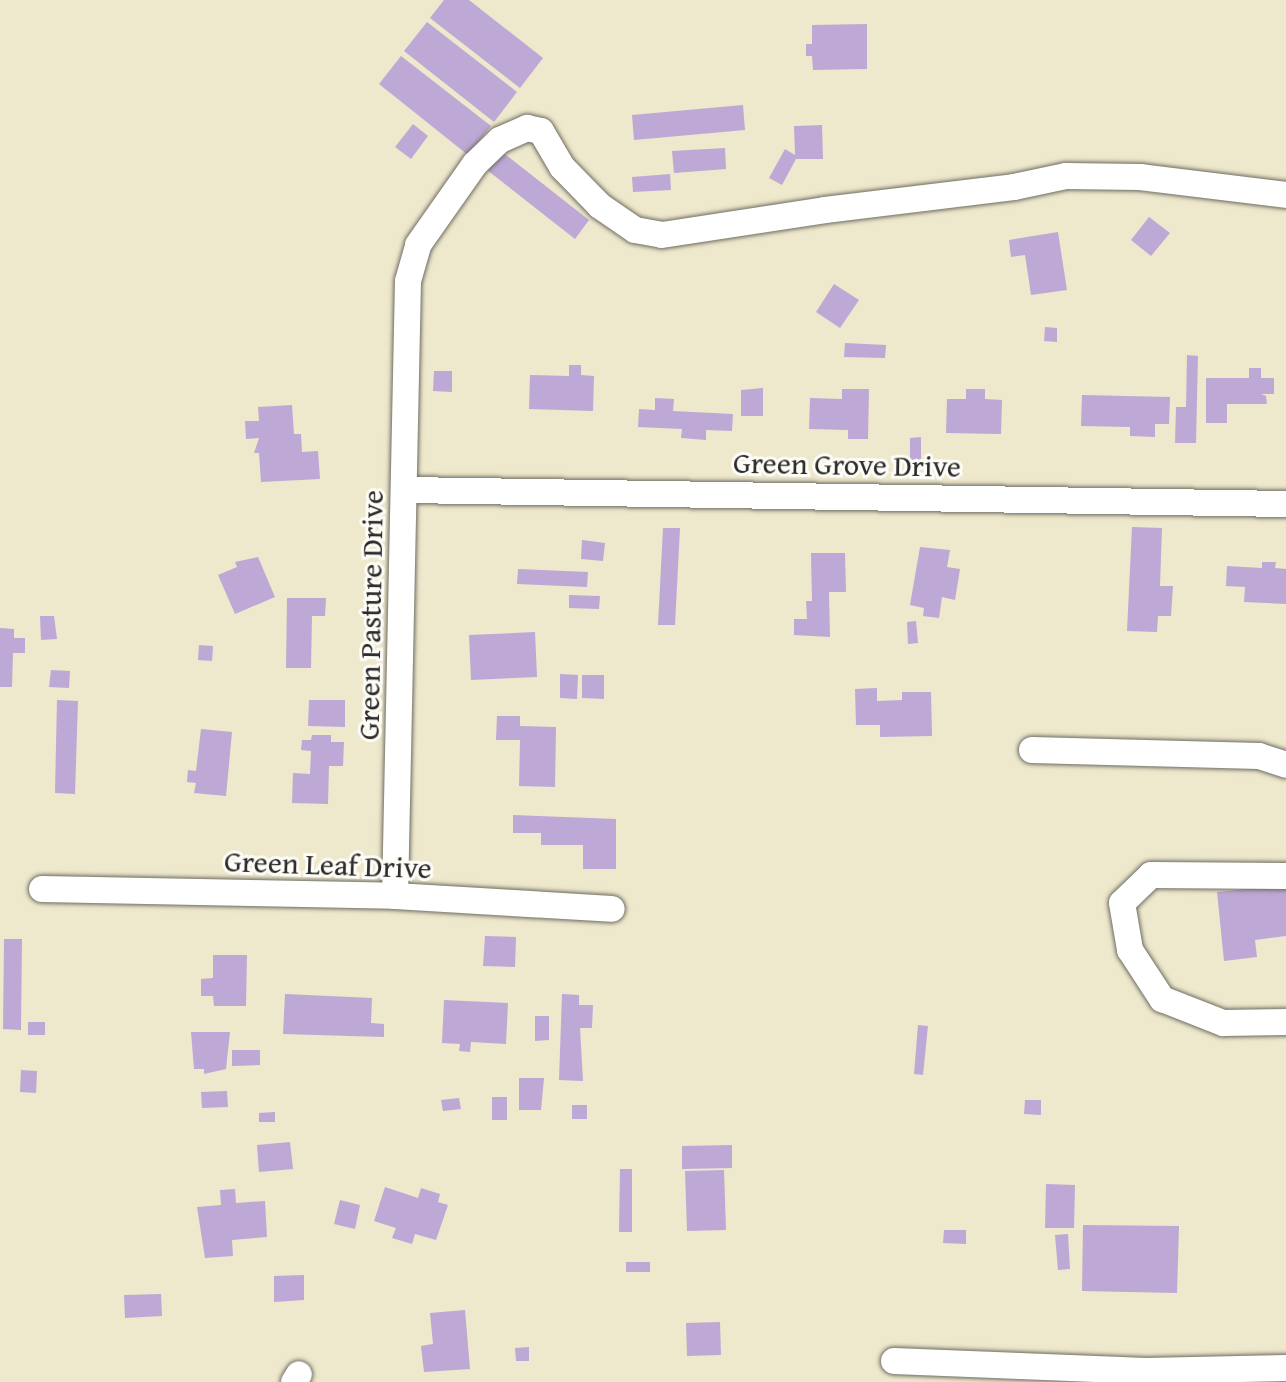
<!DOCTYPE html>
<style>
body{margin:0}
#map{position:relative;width:1286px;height:1382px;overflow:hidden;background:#eee8cc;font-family:"Gentium Book Plus",serif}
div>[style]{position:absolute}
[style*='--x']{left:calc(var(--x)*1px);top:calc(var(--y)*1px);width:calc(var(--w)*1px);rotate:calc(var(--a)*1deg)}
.building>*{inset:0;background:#bea8d6}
.roads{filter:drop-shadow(0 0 2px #6f6d63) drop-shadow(0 0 2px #6f6d63)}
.minor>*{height:26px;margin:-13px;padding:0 13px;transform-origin:13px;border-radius:13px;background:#fff}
span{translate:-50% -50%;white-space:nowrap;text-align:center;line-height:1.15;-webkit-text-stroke:6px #fdfcf7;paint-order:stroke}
.street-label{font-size:30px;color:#2b2b2b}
</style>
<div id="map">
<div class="building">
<div style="clip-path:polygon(444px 0,469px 0,543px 58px,520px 88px,430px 18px)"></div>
<div style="clip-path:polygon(427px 22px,517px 92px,494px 122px,404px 51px)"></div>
<div style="clip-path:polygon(867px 24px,867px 69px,813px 70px,812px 56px,806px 56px,806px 44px,812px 44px,812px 25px)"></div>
<div style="clip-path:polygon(401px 56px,491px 126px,468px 155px,379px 84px)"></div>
<div style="clip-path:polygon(743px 105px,745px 130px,634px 140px,632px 115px)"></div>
<div style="clip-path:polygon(413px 124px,428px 136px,411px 159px,395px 147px)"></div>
<div style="clip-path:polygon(822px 125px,823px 159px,796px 159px,782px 185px,769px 178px,785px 149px,795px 155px,794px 126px)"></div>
<div style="clip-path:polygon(497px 148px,589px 220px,575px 239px,482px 166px)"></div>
<div style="clip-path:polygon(725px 148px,726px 169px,674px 173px,672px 151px)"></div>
<div style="clip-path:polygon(670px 174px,671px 190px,633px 192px,632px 177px)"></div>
<div style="clip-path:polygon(1149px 217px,1170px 233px,1151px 256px,1131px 240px)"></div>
<div style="clip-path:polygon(1058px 232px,1067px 290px,1031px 295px,1025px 255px,1011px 257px,1009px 240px)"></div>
<div style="clip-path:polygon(834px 284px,859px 300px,840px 328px,816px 312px)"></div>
<div style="clip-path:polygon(1045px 327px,1057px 328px,1057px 342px,1044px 341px)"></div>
<div style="clip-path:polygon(845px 343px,886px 345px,885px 358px,844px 357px)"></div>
<div style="clip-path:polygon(1187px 355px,1198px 356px,1196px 443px,1175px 443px,1176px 407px,1186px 407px)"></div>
<div style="clip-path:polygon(569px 365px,581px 365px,581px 375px,594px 376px,593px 411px,529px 409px,530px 375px,569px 376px)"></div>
<div style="clip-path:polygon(1249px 368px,1261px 368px,1261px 378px,1274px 378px,1274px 394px,1261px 394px,1266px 396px,1267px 404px,1227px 404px,1227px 423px,1206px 423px,1206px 378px,1249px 378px)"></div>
<div style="clip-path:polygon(434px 371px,452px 371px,452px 392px,433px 391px)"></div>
<div style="clip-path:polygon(763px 388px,763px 416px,741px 416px,741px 390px)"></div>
<div style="clip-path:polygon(842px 389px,869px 389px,868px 439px,848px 439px,848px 430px,809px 429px,810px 398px,842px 399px)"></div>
<div style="clip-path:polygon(966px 389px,985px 389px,985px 399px,1002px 400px,1001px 434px,946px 433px,947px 399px,966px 399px)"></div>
<div style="clip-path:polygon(1082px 395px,1170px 397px,1169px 424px,1155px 424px,1155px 437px,1130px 436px,1130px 427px,1081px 426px)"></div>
<div style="clip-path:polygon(655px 398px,674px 399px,673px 411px,733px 414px,732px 431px,706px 430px,706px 440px,681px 438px,682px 429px,638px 427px,639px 409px,655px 410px)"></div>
<div style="clip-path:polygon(292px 405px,294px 434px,301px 434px,302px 452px,318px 451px,320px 479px,261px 482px,259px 453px,254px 453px,259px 438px,246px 439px,245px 421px,259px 421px,258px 407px)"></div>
<div style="clip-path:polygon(921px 437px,921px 462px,910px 462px,910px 438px)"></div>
<div style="clip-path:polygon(1132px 527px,1162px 528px,1160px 586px,1173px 586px,1171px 616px,1158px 616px,1157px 632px,1127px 631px)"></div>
<div style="clip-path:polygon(663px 528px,680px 528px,675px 625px,658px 625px)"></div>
<div style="clip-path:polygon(582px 540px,605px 543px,603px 561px,581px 559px)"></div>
<div style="clip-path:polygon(920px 547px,950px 550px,947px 567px,960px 569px,955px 600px,942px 597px,939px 618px,923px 616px,924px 608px,910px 605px)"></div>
<div style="clip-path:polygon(811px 553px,845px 553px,846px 592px,829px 592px,830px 637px,794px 635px,794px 619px,807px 619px,806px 601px,812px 601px)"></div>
<div style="clip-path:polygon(258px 557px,275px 597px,235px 614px,218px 575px,237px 567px,235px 562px)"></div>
<div style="clip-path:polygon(1262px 562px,1276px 562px,1275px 568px,1286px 569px,1286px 604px,1244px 602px,1245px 587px,1226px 586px,1227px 566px,1262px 568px)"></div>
<div style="clip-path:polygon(518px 569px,588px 572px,587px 587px,517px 584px)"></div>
<div style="clip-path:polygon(569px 595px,600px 596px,599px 609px,569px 608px)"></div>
<div style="clip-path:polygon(287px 598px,326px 598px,325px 616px,312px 616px,311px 668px,286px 668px)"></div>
<div style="clip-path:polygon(40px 616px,54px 616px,57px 639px,41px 640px)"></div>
<div style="clip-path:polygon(916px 621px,918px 643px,908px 644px,907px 622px)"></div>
<div style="clip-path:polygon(0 628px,14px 629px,14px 638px,25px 638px,25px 653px,13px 653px,12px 687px,0 687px)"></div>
<div style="clip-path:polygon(535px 632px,537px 677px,471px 680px,469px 635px)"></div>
<div style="clip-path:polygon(199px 645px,213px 646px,212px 661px,198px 660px)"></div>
<div style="clip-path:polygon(51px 670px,70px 671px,69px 688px,49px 687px)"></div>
<div style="clip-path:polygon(560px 674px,578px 675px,577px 699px,560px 698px)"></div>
<div style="clip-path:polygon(582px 675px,604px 675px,604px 699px,582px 698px)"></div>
<div style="clip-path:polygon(877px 688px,877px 701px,902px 700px,902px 692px,931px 692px,932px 736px,880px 737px,880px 725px,856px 725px,855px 689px)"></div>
<div style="clip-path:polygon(57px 700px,78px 701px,75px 794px,55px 793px)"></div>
<div style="clip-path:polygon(309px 700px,345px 700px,345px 727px,308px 726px)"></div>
<div style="clip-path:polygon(497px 716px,520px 716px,520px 726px,556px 727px,555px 787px,519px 786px,520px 740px,496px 740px)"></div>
<div style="clip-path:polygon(201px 729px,232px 732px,226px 796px,194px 793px,196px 783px,187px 782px,188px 770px,196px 771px)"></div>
<div style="clip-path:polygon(312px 735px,331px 735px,331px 742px,344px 742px,343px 766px,329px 766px,328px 804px,292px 803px,293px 773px,310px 774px,311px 751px,301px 750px,302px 740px,311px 740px)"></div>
<div style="clip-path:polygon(513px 815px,616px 819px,616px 869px,583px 869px,583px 845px,541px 845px,541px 833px,513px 833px)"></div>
<div style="clip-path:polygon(1286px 885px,1286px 936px,1255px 940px,1257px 957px,1224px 961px,1217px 892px)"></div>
<div style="clip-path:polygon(485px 936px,516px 937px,515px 967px,483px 966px)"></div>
<div style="clip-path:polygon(4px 939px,22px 939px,21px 1030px,3px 1029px)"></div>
<div style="clip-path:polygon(213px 955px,247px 955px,246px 1006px,214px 1006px,213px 996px,201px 996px,201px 979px,213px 978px)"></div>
<div style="clip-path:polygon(285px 994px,372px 998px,371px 1023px,384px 1024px,384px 1037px,283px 1034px)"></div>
<div style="clip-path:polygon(562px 994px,579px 995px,579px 1005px,593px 1005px,592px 1028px,580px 1028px,583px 1081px,559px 1080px)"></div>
<div style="clip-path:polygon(444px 1000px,508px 1003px,506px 1044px,471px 1042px,470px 1052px,459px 1051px,460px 1044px,442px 1043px)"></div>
<div style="clip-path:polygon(535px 1016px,549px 1016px,549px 1040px,535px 1041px)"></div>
<div style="clip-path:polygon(28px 1022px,45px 1022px,45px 1035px,28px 1035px)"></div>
<div style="clip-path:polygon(918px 1025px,928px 1026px,923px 1075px,914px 1074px)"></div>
<div style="clip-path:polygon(191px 1032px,230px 1032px,226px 1069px,204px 1074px,204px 1069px,194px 1069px)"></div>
<div style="clip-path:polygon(232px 1050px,260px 1050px,260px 1065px,232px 1066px)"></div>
<div style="clip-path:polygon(21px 1070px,37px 1071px,36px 1093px,20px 1092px)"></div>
<div style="clip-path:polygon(519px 1078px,544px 1078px,541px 1110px,519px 1110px)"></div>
<div style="clip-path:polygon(227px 1091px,228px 1107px,202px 1108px,201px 1092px)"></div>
<div style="clip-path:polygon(492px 1097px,507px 1097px,507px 1120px,492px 1120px)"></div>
<div style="clip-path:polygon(459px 1098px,461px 1109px,443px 1111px,441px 1100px)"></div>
<div style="clip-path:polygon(1025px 1100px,1041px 1100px,1041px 1115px,1024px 1114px)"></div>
<div style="clip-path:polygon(572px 1105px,587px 1105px,587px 1119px,572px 1119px)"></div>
<div style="clip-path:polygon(275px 1112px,275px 1122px,259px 1122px,259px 1113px)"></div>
<div style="clip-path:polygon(290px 1142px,293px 1169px,259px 1172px,257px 1145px)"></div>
<div style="clip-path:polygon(732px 1145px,732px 1168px,682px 1169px,682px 1146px)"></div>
<div style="clip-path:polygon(620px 1169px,632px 1169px,632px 1232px,619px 1232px)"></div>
<div style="clip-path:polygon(724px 1170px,726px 1230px,687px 1231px,685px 1171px)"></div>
<div style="clip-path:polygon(1046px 1184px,1075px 1185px,1074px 1228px,1045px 1228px)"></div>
<div style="clip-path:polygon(385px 1187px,418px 1198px,421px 1188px,440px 1194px,438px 1202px,448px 1205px,436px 1240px,415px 1234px,412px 1244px,392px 1238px,396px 1228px,374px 1221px)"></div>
<div style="clip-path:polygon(235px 1189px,236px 1203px,265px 1201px,267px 1237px,232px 1240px,233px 1256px,205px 1258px,197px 1207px,221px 1205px,220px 1190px)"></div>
<div style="clip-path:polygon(340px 1200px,360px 1205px,355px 1229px,334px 1224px)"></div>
<div style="clip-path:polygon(1083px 1225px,1179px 1226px,1177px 1293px,1082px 1291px)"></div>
<div style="clip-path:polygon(944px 1230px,966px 1230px,966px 1244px,943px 1243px)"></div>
<div style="clip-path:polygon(1068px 1234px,1070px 1269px,1058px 1270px,1055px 1235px)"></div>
<div style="clip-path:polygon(626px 1262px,650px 1262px,650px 1272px,626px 1272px)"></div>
<div style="clip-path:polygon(304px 1275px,304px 1300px,274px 1302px,274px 1276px)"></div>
<div style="clip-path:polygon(161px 1294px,162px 1316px,125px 1318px,124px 1295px)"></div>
<div style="clip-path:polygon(465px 1310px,470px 1369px,424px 1372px,421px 1346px,433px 1344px,430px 1313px)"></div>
<div style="clip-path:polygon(720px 1322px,721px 1355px,687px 1356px,686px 1323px)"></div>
<div style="clip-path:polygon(529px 1347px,529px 1361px,516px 1361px,515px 1348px)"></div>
</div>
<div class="roads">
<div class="minor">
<div style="--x:406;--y:490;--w:880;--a:0.91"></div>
<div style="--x:1032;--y:750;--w:227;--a:1.5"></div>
<div style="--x:1259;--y:756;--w:28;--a:18"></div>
<div style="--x:1286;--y:876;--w:135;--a:-179.6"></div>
<div style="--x:1151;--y:875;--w:40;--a:136"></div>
<div style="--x:1122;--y:903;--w:48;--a:80.3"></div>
<div style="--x:1130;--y:950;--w:59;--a:56.9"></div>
<div style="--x:1162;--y:999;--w:66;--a:21.5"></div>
<div style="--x:1223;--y:1023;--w:63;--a:-0.9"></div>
<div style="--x:42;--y:889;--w:353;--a:1.1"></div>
<div style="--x:395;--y:896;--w:217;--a:3.4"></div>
<div style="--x:395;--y:896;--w:615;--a:-88.79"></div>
<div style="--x:408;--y:281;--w:37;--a:-74"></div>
<div style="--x:418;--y:245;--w:99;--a:-54.9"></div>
<div style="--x:475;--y:164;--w:35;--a:-44"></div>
<div style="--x:500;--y:140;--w:30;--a:-24"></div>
<div style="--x:527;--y:128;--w:14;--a:12"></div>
<div style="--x:541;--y:131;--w:42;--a:59.7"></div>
<div style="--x:562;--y:167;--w:54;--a:45.7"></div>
<div style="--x:600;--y:206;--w:42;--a:34.4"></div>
<div style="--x:635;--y:230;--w:27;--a:10"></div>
<div style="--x:662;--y:235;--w:165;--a:-8.7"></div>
<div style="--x:825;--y:210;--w:190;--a:-6.9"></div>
<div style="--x:1014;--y:187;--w:53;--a:-11.9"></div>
<div style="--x:1066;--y:176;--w:74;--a:0.8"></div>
<div style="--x:1140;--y:177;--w:147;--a:7"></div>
<div style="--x:894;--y:1361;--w:252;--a:2.3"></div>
<div style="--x:1146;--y:1371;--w:140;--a:-1.2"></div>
<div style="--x:294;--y:1382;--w:9;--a:-58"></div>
</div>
</div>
<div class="street-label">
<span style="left:847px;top:464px;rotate:1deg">Green Grove Drive</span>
<span style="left:370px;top:615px;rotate:-89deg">Green Pasture Drive</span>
<span style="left:328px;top:864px;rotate:2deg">Green Leaf Drive</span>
</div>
</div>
